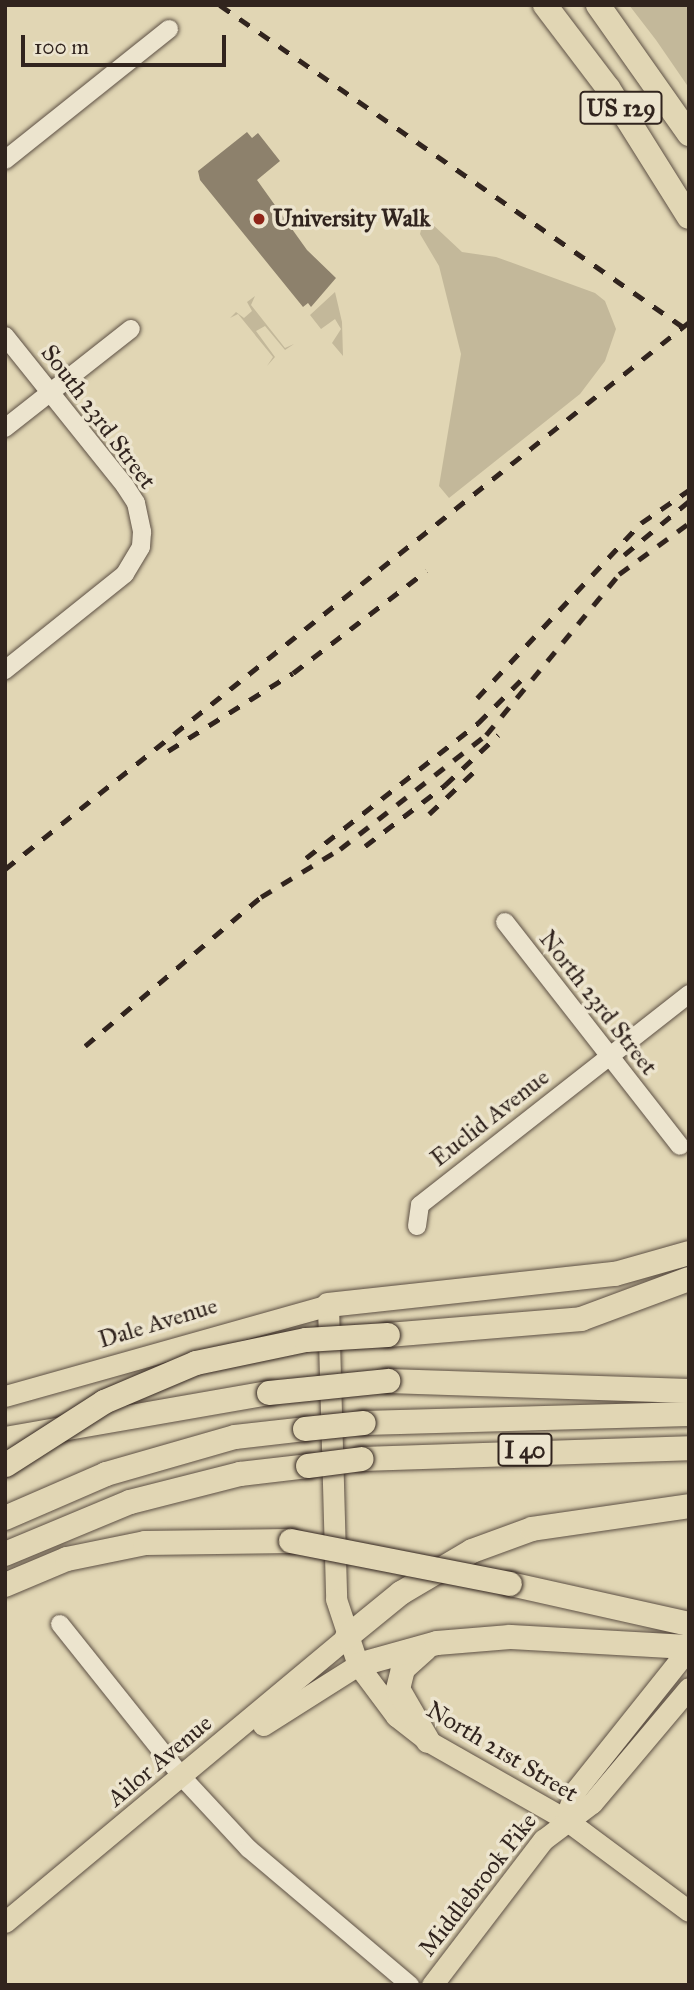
<!DOCTYPE html>
<style>
body{margin:0}
#map{position:relative;width:694px;height:1990px;overflow:hidden;background:#e1d6b4;font-family:"IM FELL Great Primer",serif}
div>[style]{position:absolute}
[style*='--x']{left:calc(var(--x)*1px);top:calc(var(--y)*1px);width:calc(var(--w)*1px);rotate:calc(var(--a)*1deg)}
.green>*{inset:0;background:#c3b89a}
.building>*{inset:0;background:#8d816c}
.roads{filter:drop-shadow(0 0 2px #5d5044) drop-shadow(0 0 2px #5d5044)}
.minor>*{height:18px;margin:-9px;padding:0 9px;transform-origin:9px;border-radius:9px;background:#ece4ce}
.major>*{height:21px;margin:-10.5px;padding:0 10.5px;transform-origin:10.5px;border-radius:10.5px;background:#e1d6b4}
.highway>*{height:24px;margin:-12px;padding:0 12px;transform-origin:12px;border-radius:12px;background:#e1d6b4}
.rail>*{height:4.5px;margin-top:-2.25px;transform-origin:0;background:repeating-linear-gradient(90deg,#31241e 0 12px,transparent 0 24px)}
.bridges{filter:drop-shadow(0 0 2px #31241e) drop-shadow(0 0 2px #31241e)}
.highway-bridge>*{height:24px;margin:-12px;padding:0 12px;transform-origin:12px;border-radius:12px;background:#e1d6b4}
.dots>*{width:19px;height:19px;translate:-50% -50%;box-sizing:border-box;border:4px solid #ece4ce;border-radius:50%}
span{translate:-50% -50%;white-space:nowrap;text-align:center;line-height:1.15;-webkit-text-stroke:7px #ece4ce;paint-order:stroke}
.shield-label span{padding:2px 5px;background:#ece4ce;border:2px solid;border-radius:5px;-webkit-text-stroke-width:0}
.shield-label{font-size:23px;color:#31241e;font-weight:700}
.poi-label{font-size:24px;color:#31241e;font-weight:700}
.left{translate:0 -50%;text-align:left}
.street-label{font-size:24px;color:#31241e}
.frame{position:absolute;inset:0;border:7px solid #31241e;pointer-events:none}
.scale{position:absolute;left:21px;top:35px;width:205px;height:32px;box-sizing:border-box;border:4px solid #31241e;border-top:0;padding-left:9px;font-size:21px;line-height:24px;white-space:nowrap;color:#31241e;-webkit-text-stroke:5px #ece4ce;paint-order:stroke}
</style>
<div id="map">
<div class="green">
<div style="clip-path:polygon(629px 5px,689px 5px,689px 88px,656px 40px)"></div>
<div style="clip-path:polygon(423px 222px,430px 222px,462px 252px,496px 257px,595px 293px,605px 301px,616px 329px,605px 361px,580px 394px,449px 498px,439px 486px,461px 354px,439px 266px,420px 234px)"></div>
<div style="clip-path:polygon(335px 292px,342px 322px,343px 356px,332px 343px,341px 329px,335px 319px,321px 329px,310px 315px)"></div>
<div style="clip-path:polygon(255px 296px,251px 305px,285px 348px,294px 344px,285px 350px,265px 326px,256px 331px,275px 357px,267px 366px,273px 357px,238px 314px,230px 318px,236px 312px,244px 318px,252px 311px,247px 302px)"></div>
</div>
<div class="building">
<div style="clip-path:polygon(247px 132px,252px 138px,258px 133px,280px 161px,257px 180px,307px 250px,336px 278px,311px 307px,308px 303px,303px 307px,200px 180px,198px 171px)"></div>
</div>
<div class="roads">
<div class="minor">
<div style="--x:5;--y:160;--w:210;--a:-38.6"></div>
<div style="--x:5;--y:336;--w:192;--a:51.3"></div>
<div style="--x:125;--y:486;--w:20;--a:57"></div>
<div style="--x:136;--y:503;--w:30;--a:78"></div>
<div style="--x:142;--y:532;--w:15;--a:94"></div>
<div style="--x:141;--y:547;--w:31;--a:121"></div>
<div style="--x:125;--y:574;--w:154;--a:141.3"></div>
<div style="--x:5;--y:428;--w:160;--a:-38.2"></div>
<div style="--x:505;--y:922;--w:284;--a:52"></div>
<div style="--x:417;--y:1226;--w:21;--a:-82"></div>
<div style="--x:420;--y:1205;--w:342;--a:-38.1"></div>
<div style="--x:60;--y:1624;--w:196;--a:51.4"></div>
<div style="--x:182;--y:1777;--w:98;--a:47.1"></div>
<div style="--x:249;--y:1849;--w:211;--a:40.2"></div>
</div>
<div class="major">
<div style="--x:5;--y:1396;--w:336;--a:-15.7"></div>
<div style="--x:328;--y:1305;--w:294;--a:88.4"></div>
<div style="--x:336;--y:1599;--w:70;--a:71.6"></div>
<div style="--x:358;--y:1665;--w:64;--a:53.3"></div>
<div style="--x:396;--y:1716;--w:41;--a:38"></div>
<div style="--x:428;--y:1741;--w:158;--a:29.7"></div>
<div style="--x:565;--y:1819;--w:154;--a:36.6"></div>
<div style="--x:263;--y:1725;--w:112;--a:-32.3"></div>
<div style="--x:565;--y:1819;--w:30;--a:-70"></div>
<div style="--x:575;--y:1791;--w:183;--a:-51.4"></div>
<div style="--x:5;--y:1922;--w:445;--a:-39.8"></div>
<div style="--x:432;--y:1985;--w:183;--a:-52.6"></div>
<div style="--x:543;--y:1840;--w:61;--a:-37.1"></div>
<div style="--x:592;--y:1803;--w:150;--a:-49.9"></div>
</div>
<div class="highway">
<div style="--x:545;--y:5;--w:104;--a:52.8"></div>
<div style="--x:608;--y:88;--w:152;--a:57.9"></div>
<div style="--x:598;--y:5;--w:158;--a:54.8"></div>
<div style="--x:328;--y:1305;--w:289;--a:-6.2"></div>
<div style="--x:615;--y:1274;--w:77;--a:-15.8"></div>
<div style="--x:388;--y:1335;--w:194;--a:-4.7"></div>
<div style="--x:581;--y:1319;--w:115;--a:-20.3"></div>
<div style="--x:388;--y:1381;--w:301;--a:1.9"></div>
<div style="--x:364;--y:1423;--w:325;--a:-1.6"></div>
<div style="--x:5;--y:1439;--w:268;--a:-9.9"></div>
<div style="--x:362;--y:1459;--w:327;--a:-1.9"></div>
<div style="--x:5;--y:1518;--w:110;--a:-23.5"></div>
<div style="--x:106;--y:1474;--w:134;--a:-16"></div>
<div style="--x:235;--y:1437;--w:70;--a:-6.5"></div>
<div style="--x:5;--y:1554;--w:135;--a:-22.6"></div>
<div style="--x:130;--y:1502;--w:114;--a:-14.3"></div>
<div style="--x:240;--y:1474;--w:68;--a:-6.7"></div>
<div style="--x:510;--y:1584;--w:183;--a:12.6"></div>
<div style="--x:5;--y:1585;--w:67;--a:-22.8"></div>
<div style="--x:67;--y:1559;--w:80;--a:-11.6"></div>
<div style="--x:145;--y:1543;--w:146;--a:-0.8"></div>
<div style="--x:347;--y:1637;--w:70;--a:-39.2"></div>
<div style="--x:401;--y:1593;--w:82;--a:-30.6"></div>
<div style="--x:472;--y:1551;--w:64;--a:-20.1"></div>
<div style="--x:532;--y:1529;--w:159;--a:-8.3"></div>
<div style="--x:425;--y:1649;--w:30;--a:138"></div>
<div style="--x:403;--y:1669;--w:21;--a:104"></div>
<div style="--x:398;--y:1689;--w:60;--a:60"></div>
<div style="--x:358;--y:1665;--w:82;--a:-15.6"></div>
<div style="--x:437;--y:1643;--w:73;--a:-4.7"></div>
<div style="--x:510;--y:1637;--w:179;--a:3.2"></div>
</div>
</div>
<div class="rail">
<div style="--x:220;--y:5;--w:571;--a:34.8"></div>
<div style="--x:624;--y:555;--w:85;--a:-39.7"></div>
<div style="--x:477;--y:698;--w:240;--a:-46.9"></div>
<div style="--x:641;--y:523;--w:58;--a:-34.5"></div>
<div style="--x:168;--y:751;--w:147;--a:-32"></div>
<div style="--x:293;--y:673;--w:168;--a:-37.5"></div>
<div style="--x:429;--y:814;--w:71;--a:-43.3"></div>
<div style="--x:365;--y:846;--w:101;--a:-37.3"></div>
<div style="--x:445;--y:785;--w:73;--a:-43.3"></div>
<div style="--x:306;--y:858;--w:219;--a:-38.1"></div>
<div style="--x:478;--y:723;--w:68;--a:-45"></div>
<div style="--x:5;--y:869;--w:876;--a:-38.65"></div>
<div style="--x:85;--y:1046;--w:231;--a:-40.3"></div>
<div style="--x:261;--y:897;--w:92;--a:-31.3"></div>
<div style="--x:340;--y:849;--w:185;--a:-38"></div>
<div style="--x:486;--y:735;--w:209;--a:-50.4"></div>
<div style="--x:619;--y:574;--w:87;--a:-36.1"></div>
</div>
<div class="bridges">
<div class="highway-bridge">
<div style="--x:269;--y:1393;--w:120;--a:-5.8"></div>
<div style="--x:305;--y:1429;--w:59;--a:-5.8"></div>
<div style="--x:6;--y:1465;--w:117;--a:-32.7"></div>
<div style="--x:104;--y:1402;--w:100;--a:-23"></div>
<div style="--x:196;--y:1363;--w:112;--a:-11.8"></div>
<div style="--x:306;--y:1340;--w:82;--a:-3.5"></div>
<div style="--x:308;--y:1466;--w:54;--a:-7.4"></div>
<div style="--x:291;--y:1541;--w:223;--a:11.1"></div>
</div>
</div>
<div class="dots">
<div style="left:259px;top:219px;background:#8f2418"></div>
</div>
<div class="shield-label">
<span style="left:621px;top:108px">US 129</span>
<span style="left:525px;top:1450px">I 40</span>
</div>
<div class="poi-label">
<span class="left" style="left:273px;top:219px">University Walk</span>
</div>
<div class="street-label">
<span style="left:98px;top:417px;rotate:53deg">South 23rd Street</span>
<span style="left:598px;top:1003px;rotate:52deg">North 23rd Street</span>
<span style="left:490px;top:1118px;rotate:-38deg">Euclid Avenue</span>
<span style="left:158px;top:1323px;rotate:-17deg">Dale Avenue</span>
<span style="left:502px;top:1752px;rotate:31deg">North 21st Street</span>
<span style="left:160px;top:1761px;rotate:-40deg">Ailor Avenue</span>
<span style="left:478px;top:1885px;rotate:-52deg">Middlebrook Pike</span>
</div>
<div class="frame"></div>
<div class="scale">100 m</div>
</div>
